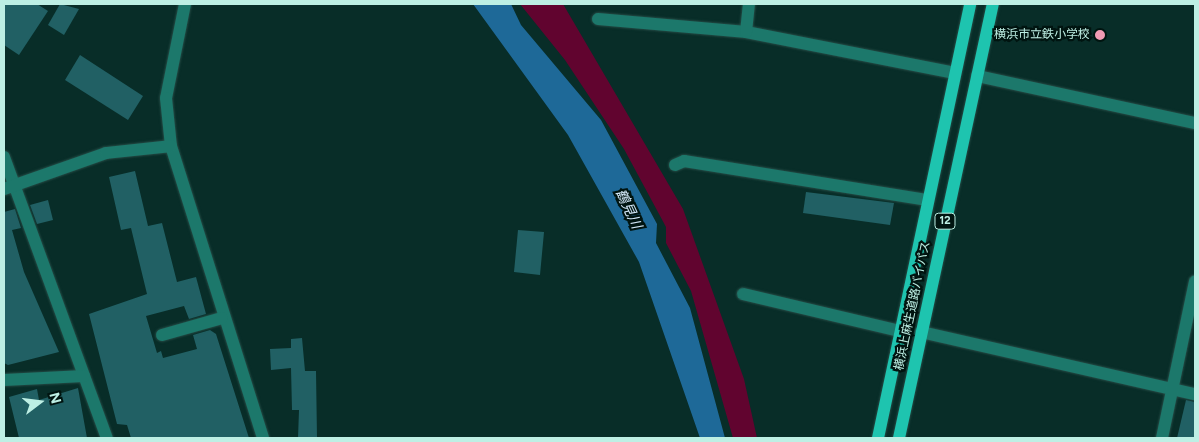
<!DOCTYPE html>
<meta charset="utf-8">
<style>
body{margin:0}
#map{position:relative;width:1199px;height:442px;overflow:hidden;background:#082d28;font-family:Figtree,"Noto Sans JP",sans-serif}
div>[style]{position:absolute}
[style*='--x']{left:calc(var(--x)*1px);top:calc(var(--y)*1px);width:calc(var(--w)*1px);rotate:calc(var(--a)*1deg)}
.green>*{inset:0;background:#61042f}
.water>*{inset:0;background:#1e6998}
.building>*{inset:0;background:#216064}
.roads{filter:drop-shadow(0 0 1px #254c46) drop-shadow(0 0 1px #254c46)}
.minor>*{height:12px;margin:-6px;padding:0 6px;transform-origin:6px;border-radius:6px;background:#1c786b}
.major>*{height:12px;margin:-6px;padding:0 6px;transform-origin:6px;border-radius:6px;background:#1ec4af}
.dots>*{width:14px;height:14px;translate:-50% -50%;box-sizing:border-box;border:2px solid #001410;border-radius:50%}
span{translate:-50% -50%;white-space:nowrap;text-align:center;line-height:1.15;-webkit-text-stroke:4.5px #001410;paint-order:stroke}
.shield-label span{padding:1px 4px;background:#001410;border:1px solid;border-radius:4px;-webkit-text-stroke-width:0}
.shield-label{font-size:11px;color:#bdefe4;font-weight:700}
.poi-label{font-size:12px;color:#bdefe4}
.right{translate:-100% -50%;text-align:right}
.street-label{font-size:12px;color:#bdefe4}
.water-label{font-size:14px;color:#d2e7f7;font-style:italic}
.frame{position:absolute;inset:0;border:5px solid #bdefe4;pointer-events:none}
.north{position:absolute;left:15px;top:377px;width:50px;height:50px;-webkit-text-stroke:4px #001410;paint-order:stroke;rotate:75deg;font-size:14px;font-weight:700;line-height:20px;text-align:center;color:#bdefe4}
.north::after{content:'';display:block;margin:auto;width:18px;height:22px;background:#bdefe4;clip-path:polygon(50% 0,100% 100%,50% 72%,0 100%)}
</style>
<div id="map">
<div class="green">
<div style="clip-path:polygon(520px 4px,563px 4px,683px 209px,744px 379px,757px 438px,733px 438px,691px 291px,666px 243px,666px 227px,624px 149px,565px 60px)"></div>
</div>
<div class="water">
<div style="clip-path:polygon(473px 4px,511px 4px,521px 25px,601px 120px,657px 224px,656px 243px,690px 308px,725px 438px,700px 438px,639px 262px,568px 135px)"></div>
</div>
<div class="building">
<div style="clip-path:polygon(4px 4px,37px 4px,48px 11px,19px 55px,4px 45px)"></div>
<div style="clip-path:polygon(60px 4px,79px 9px,64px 35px,48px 25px)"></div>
<div style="clip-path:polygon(80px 55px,143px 96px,128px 120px,65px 80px)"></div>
<div style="clip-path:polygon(135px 171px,148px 226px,162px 223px,177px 282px,196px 277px,206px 314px,189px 319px,184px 306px,146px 316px,157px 353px,161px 351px,163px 358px,197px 349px,193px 335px,210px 330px,216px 334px,249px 438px,131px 438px,127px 425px,117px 424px,89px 314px,147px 294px,131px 228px,121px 230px,109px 177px)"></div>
<div style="clip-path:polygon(806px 192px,894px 203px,890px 225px,803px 213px)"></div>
<div style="clip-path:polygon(48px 200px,53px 220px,37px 224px,30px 205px)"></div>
<div style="clip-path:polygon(15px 209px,21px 228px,12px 230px,24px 272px,59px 352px,8px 365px,4px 363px,4px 212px)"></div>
<div style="clip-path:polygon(518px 230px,544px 232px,540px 275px,514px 272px)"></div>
<div style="clip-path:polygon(302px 338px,305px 371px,316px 371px,317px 438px,298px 438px,299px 410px,292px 410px,291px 368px,271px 370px,270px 349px,291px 348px,291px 339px)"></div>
<div style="clip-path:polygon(78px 388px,87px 438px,19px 438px,9px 397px,37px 389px,39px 400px)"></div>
<div style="clip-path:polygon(1186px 400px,1195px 402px,1195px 438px,1177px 438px)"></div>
</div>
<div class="roads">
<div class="minor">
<div style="--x:185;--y:4;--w:96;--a:101.4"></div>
<div style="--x:166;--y:98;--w:48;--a:84.1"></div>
<div style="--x:171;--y:146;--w:306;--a:72.5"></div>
<div style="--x:598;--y:19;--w:149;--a:5"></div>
<div style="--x:746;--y:32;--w:213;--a:11.1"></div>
<div style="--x:746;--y:32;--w:28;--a:-84"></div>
<div style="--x:977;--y:76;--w:223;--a:12.2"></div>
<div style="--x:4;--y:157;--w:299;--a:69.9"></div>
<div style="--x:675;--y:165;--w:10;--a:-24"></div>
<div style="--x:684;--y:161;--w:247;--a:9.1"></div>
<div style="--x:4;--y:189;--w:108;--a:-19.4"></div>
<div style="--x:106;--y:153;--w:65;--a:-6.1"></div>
<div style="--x:743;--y:294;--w:161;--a:13.3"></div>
<div style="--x:921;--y:332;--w:281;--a:12.8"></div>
<div style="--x:162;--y:335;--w:62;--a:-15.8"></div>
<div style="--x:4;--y:380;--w:80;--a:-2.9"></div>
<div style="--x:1162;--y:438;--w:160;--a:-78.1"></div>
</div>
<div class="major">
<div style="--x:878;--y:438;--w:444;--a:-78"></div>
<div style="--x:899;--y:438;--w:444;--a:-77.8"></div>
</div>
</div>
<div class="dots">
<div style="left:1100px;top:35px;background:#f19ab3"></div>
</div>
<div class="shield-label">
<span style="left:945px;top:221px">12</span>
</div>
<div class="poi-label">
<span class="right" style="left:1090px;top:35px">横浜市立鉄小学校</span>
</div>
<div class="street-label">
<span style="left:913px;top:306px;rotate:-78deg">横浜上麻生道路バイパス</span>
</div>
<div class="water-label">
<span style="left:628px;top:209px;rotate:65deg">鶴見川</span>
</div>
<div class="frame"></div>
<div class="north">N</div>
</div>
